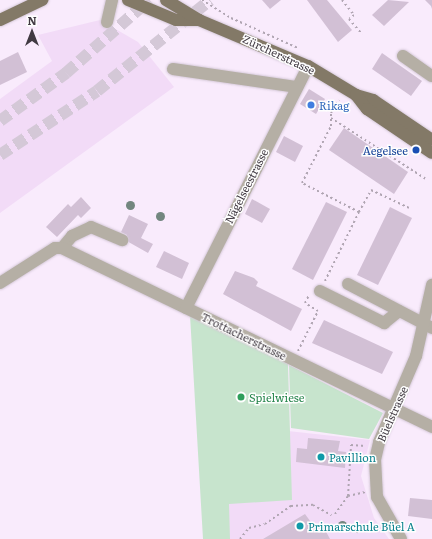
<!DOCTYPE html>
<meta charset="utf-8">
<style>
body{margin:0}
#map{position:relative;width:432px;height:539px;overflow:hidden;background:#f9ebfc;font-family:Literata,serif}
div>[style]{position:absolute}
[style*='--x']{left:calc(var(--x)*1px);top:calc(var(--y)*1px);width:calc(var(--w)*1px);rotate:calc(var(--a)*1deg)}
.built>*{inset:0;background:#f2dbf7}
.green>*{inset:0;background:#c7e4cd}
.building>*{inset:0;background:#d2c0d5}
.highway-tunnel>*{height:12px;margin-top:-6px;transform-origin:0;background:repeating-linear-gradient(90deg,#d4c8d7 0 12px,transparent 0 18px)}
.path>*{height:2px;margin-top:-1px;transform-origin:0;background:repeating-linear-gradient(90deg,#b0a5b2 0 2px,transparent 0 5px)}
.roads{filter:drop-shadow(0 0 1px #d4c8d7) drop-shadow(0 0 1px #d4c8d7)}
.minor>*{height:12px;margin:-6px;padding:0 6px;transform-origin:6px;border-radius:6px;background:#b5afa5}
.major>*{height:12px;margin:-6px;padding:0 6px;transform-origin:6px;border-radius:6px;background:#837967}
.trees>*{width:9px;height:9px;margin:-4.5px;border-radius:50%;background:#73867f}
.dots>*{width:11px;height:11px;translate:-50% -50%;box-sizing:border-box;border:2px solid #fefefe;border-radius:50%}
span{translate:-50% -50%;white-space:nowrap;text-align:center;line-height:1.15;-webkit-text-stroke:3px #fefefe;paint-order:stroke}
.street-label{font-size:11px;color:#413a42}
.shop-label{font-size:11px;color:#366cbe}
.left{translate:0 -50%;text-align:left}
.transit-label{font-size:11px;color:#164399}
.right{translate:-100% -50%;text-align:right}
.leisure-label{font-size:11px;color:#27864d}
.culture-label{font-size:11px;color:#0d838f}
.north{position:absolute;left:12px;top:12px;width:40px;height:40px;-webkit-text-stroke:3px #fefefe;paint-order:stroke;rotate:0deg;font-size:11px;font-weight:700;line-height:16px;text-align:center;color:#413a42}
.north::after{content:'';display:block;margin:auto;width:14px;height:18px;background:#413a42;clip-path:polygon(50% 0,100% 100%,50% 72%,0 100%)}
</style>
<div id="map">
<div class="built">
<div style="clip-path:polygon(100px 20px,138px 42px,174px 87px,0 213px,0 99px,52px 61px,38px 35px)"></div>
<div style="clip-path:polygon(288px 364px,288px 431px,370px 440px,361px 476px,374px 518px,389px 539px,203px 539px)"></div>
</div>
<div class="green">
<div style="clip-path:polygon(190px 315px,288px 364px,292px 500px,229px 504px,230px 539px,203px 539px)"></div>
<div style="clip-path:polygon(289px 365px,383px 413px,369px 439px,291px 428px)"></div>
</div>
<div class="building">
<div style="clip-path:polygon(262px 0,281px 0,270px 9px)"></div>
<div style="clip-path:polygon(307px 0,327px 0,352px 30px,338px 42px)"></div>
<div style="clip-path:polygon(388px 0,409px 2px,384px 26px,372px 15px)"></div>
<div style="clip-path:polygon(425px 0,432px 0,432px 9px,431px 6px)"></div>
<div style="clip-path:polygon(18px 52px,27px 72px,0 85px,0 61px)"></div>
<div style="clip-path:polygon(382px 53px,422px 81px,411px 96px,372px 69px)"></div>
<div style="clip-path:polygon(309px 89px,325px 99px,316px 114px,300px 104px)"></div>
<div style="clip-path:polygon(344px 128px,408px 172px,394px 194px,329px 150px)"></div>
<div style="clip-path:polygon(284px 136px,303px 146px,295px 162px,276px 152px)"></div>
<div style="clip-path:polygon(81px 197px,91px 208px,81px 218px,78px 215px,57px 237px,46px 227px,68px 204px,71px 207px)"></div>
<div style="clip-path:polygon(252px 199px,270px 209px,262px 223px,245px 214px)"></div>
<div style="clip-path:polygon(326px 202px,347px 212px,313px 280px,292px 269px)"></div>
<div style="clip-path:polygon(390px 207px,412px 218px,378px 285px,357px 275px)"></div>
<div style="clip-path:polygon(129px 215px,148px 224px,141px 238px,153px 244px,148px 253px,125px 240px,127px 235px,121px 232px)"></div>
<div style="clip-path:polygon(164px 251px,189px 263px,182px 279px,156px 267px)"></div>
<div style="clip-path:polygon(235px 271px,254px 278px,258px 282px,256px 286px,302px 309px,291px 331px,223px 294px)"></div>
<div style="clip-path:polygon(324px 320px,393px 352px,382px 374px,312px 343px)"></div>
<div style="clip-path:polygon(308px 438px,340px 441px,338px 451px,346px 452px,345px 468px,296px 462px,297px 448px,307px 449px)"></div>
<div style="clip-path:polygon(410px 498px,432px 500px,432px 519px,408px 516px)"></div>
<div style="clip-path:polygon(305px 514px,316px 529px,323px 526px,330px 539px,263px 539px)"></div>
</div>
<div class="highway-tunnel">
<div style="--x:0;--y:121;--w:82;--a:-36"></div>
<div style="--x:66;--y:73;--w:111;--a:-41.3"></div>
<div style="--x:0;--y:155;--w:116;--a:-33.4"></div>
<div style="--x:97;--y:91;--w:145;--a:-38.8"></div>
</div>
<div class="path">
<div style="--x:202;--y:0;--w:34;--a:32"></div>
<div style="--x:231;--y:18;--w:73;--a:24.1"></div>
<div style="--x:342;--y:0;--w:19;--a:51"></div>
<div style="--x:354;--y:15;--w:6;--a:141"></div>
<div style="--x:349;--y:19;--w:20;--a:49"></div>
<div style="--x:331;--y:118;--w:113;--a:32.7"></div>
<div style="--x:359;--y:212;--w:25;--a:-61"></div>
<div style="--x:371;--y:190;--w:42;--a:25.3"></div>
<div style="--x:325;--y:281;--w:77;--a:-63.8"></div>
<div style="--x:359;--y:212;--w:64;--a:-153"></div>
<div style="--x:302;--y:183;--w:64;--a:-63"></div>
<div style="--x:331;--y:126;--w:13;--a:-90"></div>
<div style="--x:331;--y:113;--w:15;--a:-58"></div>
<div style="--x:298;--y:351;--w:45;--a:-63.4"></div>
<div style="--x:318;--y:311;--w:15;--a:-148"></div>
<div style="--x:305;--y:303;--w:9;--a:-63"></div>
<div style="--x:348;--y:496;--w:51;--a:-86.6"></div>
<div style="--x:351;--y:445;--w:15;--a:4"></div>
<div style="--x:335;--y:514;--w:22;--a:-54"></div>
<div style="--x:348;--y:496;--w:18;--a:-13"></div>
<div style="--x:356;--y:533;--w:6;--a:-45"></div>
<div style="--x:360;--y:529;--w:7;--a:16"></div>
<div style="--x:240;--y:539;--w:14;--a:-51"></div>
<div style="--x:249;--y:528;--w:16;--a:-14"></div>
<div style="--x:265;--y:524;--w:32;--a:-35"></div>
<div style="--x:291;--y:506;--w:22;--a:-3"></div>
<div style="--x:313;--y:505;--w:21;--a:29"></div>
</div>
<div class="roads">
<div class="minor">
<div style="--x:107;--y:22;--w:23;--a:-77"></div>
<div style="--x:403;--y:56;--w:35;--a:35"></div>
<div style="--x:173;--y:69;--w:124;--a:8.3"></div>
<div style="--x:62;--y:248;--w:16;--a:-50"></div>
<div style="--x:72;--y:236;--w:21;--a:-25"></div>
<div style="--x:91;--y:227;--w:34;--a:23"></div>
<div style="--x:0;--y:283;--w:65;--a:-32.5"></div>
<div style="--x:55;--y:248;--w:7;--a:0"></div>
<div style="--x:62;--y:248;--w:411;--a:25.8"></div>
<div style="--x:348;--y:284;--w:95;--a:27.6"></div>
<div style="--x:320;--y:291;--w:72;--a:26.6"></div>
<div style="--x:384;--y:323;--w:19;--a:-39"></div>
<div style="--x:186;--y:308;--w:271;--a:-63.2"></div>
<div style="--x:401;--y:539;--w:48;--a:-119.7"></div>
<div style="--x:377;--y:497;--w:37;--a:-93"></div>
<div style="--x:375;--y:460;--w:18;--a:-77"></div>
<div style="--x:379;--y:442;--w:94;--a:-66.7"></div>
<div style="--x:416;--y:356;--w:73;--a:-77.3"></div>
</div>
<div class="major">
<div style="--x:128;--y:0;--w:52;--a:22.6"></div>
<div style="--x:176;--y:20;--w:23;--a:0"></div>
<div style="--x:166;--y:0;--w:39;--a:31"></div>
<div style="--x:199;--y:20;--w:118;--a:22.9"></div>
<div style="--x:308;--y:66;--w:56;--a:31.1"></div>
<div style="--x:356;--y:95;--w:18;--a:16"></div>
<div style="--x:373;--y:100;--w:71;--a:34.1"></div>
<div style="--x:0;--y:20;--w:47;--a:-25.5"></div>
<div style="--x:356;--y:95;--w:18;--a:52"></div>
<div style="--x:367;--y:109;--w:78;--a:34.1"></div>
</div>
</div>
<div class="trees">
<div style="left:130px;top:205px"></div>
<div style="left:160px;top:216px"></div>
<div style="left:342px;top:525px"></div>
</div>
<div class="dots">
<div style="left:311px;top:105px;background:#3f7fe0"></div>
<div style="left:416px;top:150px;background:#1a4fb4"></div>
<div style="left:241px;top:397px;background:#2e9e5b"></div>
<div style="left:321px;top:457px;background:#0f9aa8"></div>
<div style="left:300px;top:526px;background:#0f9aa8"></div>
</div>
<div class="street-label">
<span style="left:279px;top:54px;rotate:25deg">Zürcherstrasse</span>
<span style="left:246px;top:186px;rotate:-63deg">Nägelseestrasse</span>
<span style="left:244px;top:336px;rotate:26deg">Trottacherstrasse</span>
<span style="left:392px;top:414px;rotate:-66deg">Büelstrasse</span>
</div>
<div class="shop-label">
<span class="left" style="left:319px;top:105px">Rikag</span>
</div>
<div class="transit-label">
<span class="right" style="left:408px;top:150px">Aegelsee</span>
</div>
<div class="leisure-label">
<span class="left" style="left:249px;top:397px">Spielwiese</span>
</div>
<div class="culture-label">
<span class="left" style="left:329px;top:457px">Pavillion</span>
<span class="left" style="left:308px;top:526px">Primarschule Büel A</span>
</div>
<div class="north">N</div>
</div>
